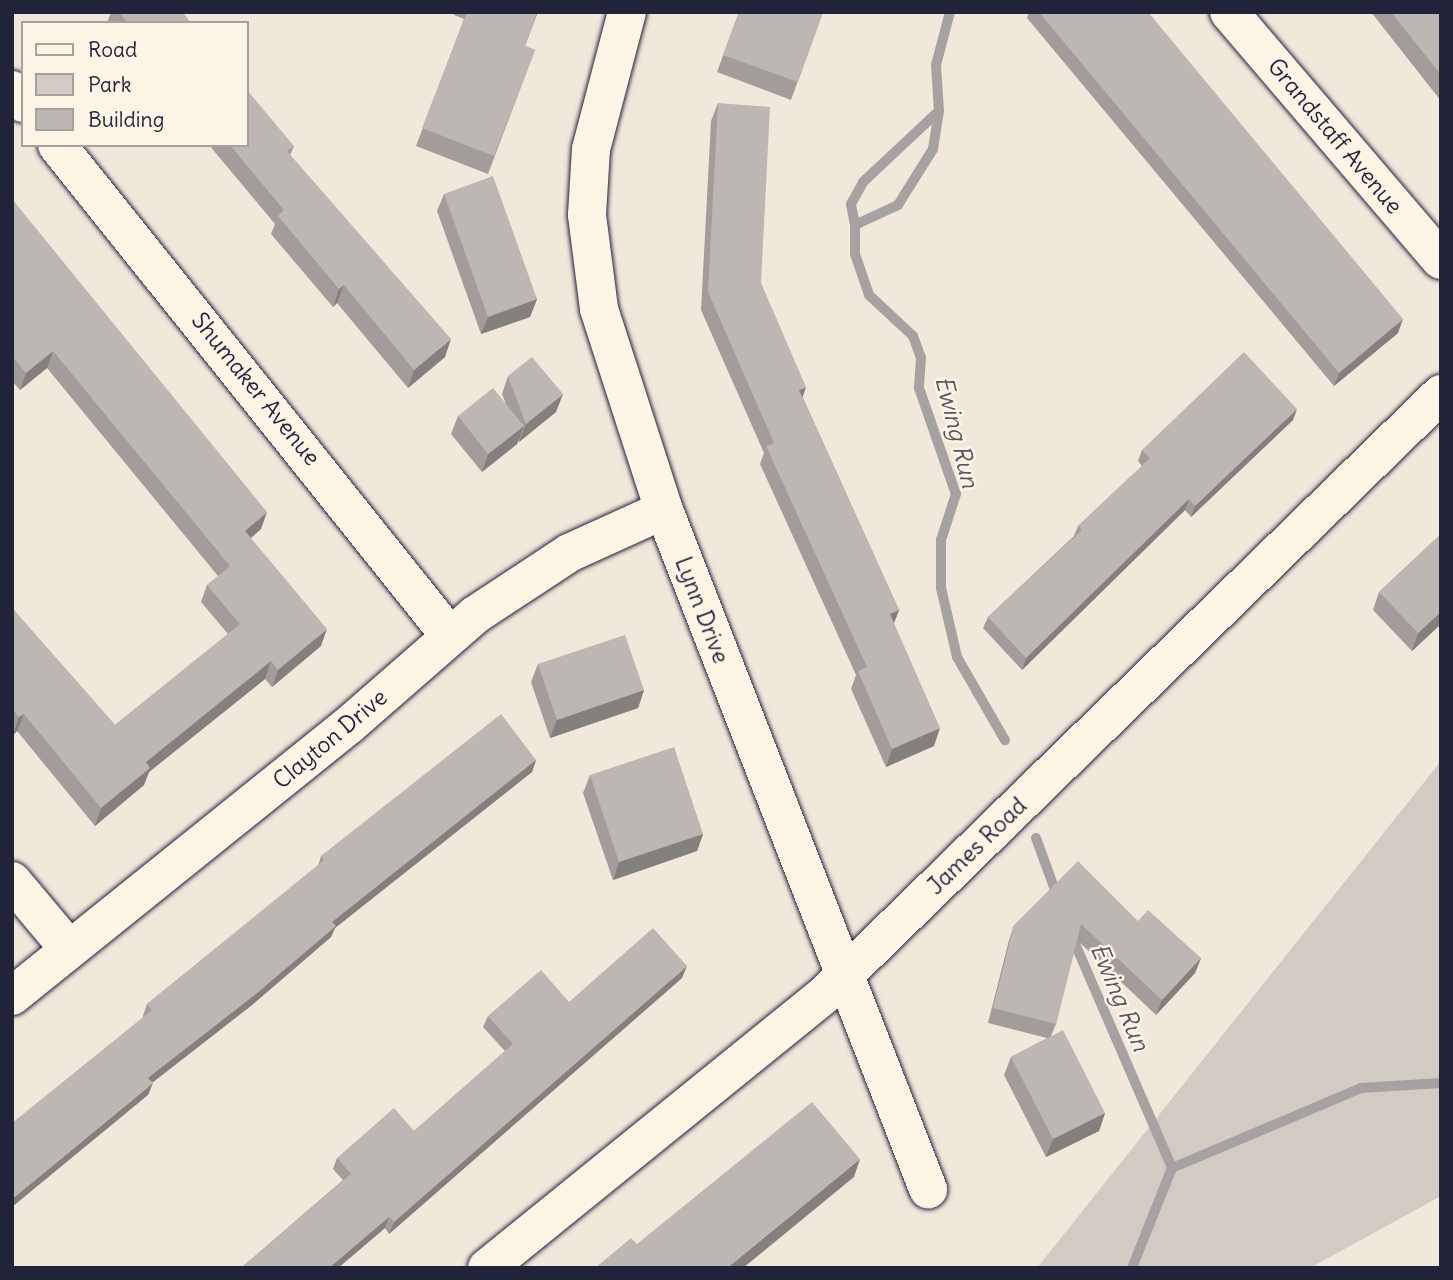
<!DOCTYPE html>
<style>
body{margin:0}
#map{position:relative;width:1453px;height:1280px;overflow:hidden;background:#efe8db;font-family:Delius,sans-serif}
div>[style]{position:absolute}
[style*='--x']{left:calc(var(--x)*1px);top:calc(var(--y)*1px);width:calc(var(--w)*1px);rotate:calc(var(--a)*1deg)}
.green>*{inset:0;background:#d1cbc3}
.stream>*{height:10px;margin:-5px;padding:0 5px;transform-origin:5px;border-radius:5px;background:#a6a2a2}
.roads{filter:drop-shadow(0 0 2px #22223b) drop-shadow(0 0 2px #22223b)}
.minor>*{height:38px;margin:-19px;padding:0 19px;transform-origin:19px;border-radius:19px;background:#fcf5e5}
.wall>*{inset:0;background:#a29d9a}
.shaded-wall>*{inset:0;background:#84807d}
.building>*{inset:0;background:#bcb7b3}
span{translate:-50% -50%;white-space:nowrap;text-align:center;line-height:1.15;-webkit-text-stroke:5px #fcf5e5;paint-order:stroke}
.street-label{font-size:23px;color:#22223b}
.water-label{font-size:24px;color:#575564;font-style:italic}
.frame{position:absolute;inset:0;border:14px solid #22223b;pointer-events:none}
.legend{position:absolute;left:21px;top:21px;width:228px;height:126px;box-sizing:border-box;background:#fcf5e5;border:2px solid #a5a1a1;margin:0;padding:9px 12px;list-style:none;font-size:21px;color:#22223b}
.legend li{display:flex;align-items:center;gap:14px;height:35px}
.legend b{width:35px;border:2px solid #a5a1a1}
</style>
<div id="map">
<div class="green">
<div style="clip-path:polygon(1441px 761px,1441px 1196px,1310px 1268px,1037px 1268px)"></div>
</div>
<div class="stream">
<div style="--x:950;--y:12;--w:55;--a:104.8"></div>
<div style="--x:936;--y:65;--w:46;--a:86.3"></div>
<div style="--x:939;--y:111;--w:38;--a:99"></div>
<div style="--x:933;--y:149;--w:66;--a:122"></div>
<div style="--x:898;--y:205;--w:47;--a:155.1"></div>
<div style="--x:855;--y:225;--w:29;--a:90"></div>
<div style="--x:855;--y:254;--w:43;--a:71.1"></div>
<div style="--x:869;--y:295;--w:60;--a:43"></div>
<div style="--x:913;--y:336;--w:23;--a:70"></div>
<div style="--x:921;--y:358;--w:30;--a:94"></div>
<div style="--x:919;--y:388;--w:112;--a:70.8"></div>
<div style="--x:956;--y:494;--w:48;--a:108.1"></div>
<div style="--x:941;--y:540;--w:48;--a:90"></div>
<div style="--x:941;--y:588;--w:71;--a:76.9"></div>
<div style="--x:957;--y:657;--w:96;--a:60"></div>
<div style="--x:855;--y:225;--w:21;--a:-101"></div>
<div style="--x:851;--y:204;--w:25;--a:-61"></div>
<div style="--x:863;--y:182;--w:104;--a:-43.1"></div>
<div style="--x:1036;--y:838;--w:64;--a:69.9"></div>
<div style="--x:1070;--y:932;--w:257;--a:66.6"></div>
<div style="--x:1132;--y:1268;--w:108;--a:-68.2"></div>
<div style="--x:1172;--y:1168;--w:205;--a:-22.9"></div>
<div style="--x:1361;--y:1088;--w:80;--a:-3.6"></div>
</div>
<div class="roads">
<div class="minor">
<div style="--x:627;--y:12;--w:142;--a:104.7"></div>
<div style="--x:591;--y:149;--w:66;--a:93.5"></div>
<div style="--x:587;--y:215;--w:95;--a:82.7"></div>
<div style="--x:599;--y:309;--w:211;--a:72.1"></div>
<div style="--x:664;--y:510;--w:729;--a:68.75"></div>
<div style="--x:1229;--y:12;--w:326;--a:49.5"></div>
<div style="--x:12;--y:90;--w:17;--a:50"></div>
<div style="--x:57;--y:145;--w:629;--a:51.33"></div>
<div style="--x:12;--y:881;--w:89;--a:50"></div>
<div style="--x:12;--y:996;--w:432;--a:-38.8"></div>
<div style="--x:349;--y:725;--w:167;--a:-41.1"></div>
<div style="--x:475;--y:615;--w:113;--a:-33.4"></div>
<div style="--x:569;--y:553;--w:104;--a:-24.4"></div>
<div style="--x:487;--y:1268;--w:432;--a:-39"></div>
<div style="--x:823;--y:996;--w:863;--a:-44.25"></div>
</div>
</div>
<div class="wall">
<div style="clip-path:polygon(111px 12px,182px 12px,191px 23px,107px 23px)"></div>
<div style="clip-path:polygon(455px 12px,538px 12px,525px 46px,535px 50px,488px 174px,416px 146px,464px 19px,454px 15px)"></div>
<div style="clip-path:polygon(739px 12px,823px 12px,791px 100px,717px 72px)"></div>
<div style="clip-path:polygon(1029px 12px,1148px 12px,1398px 333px,1334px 386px,1027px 18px)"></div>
<div style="clip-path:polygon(1371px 12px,1441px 12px,1441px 101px)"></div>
<div style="clip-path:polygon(718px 103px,761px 283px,803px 398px,899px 610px,894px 623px,934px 746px,886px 767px,851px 689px,856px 675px,760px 464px,764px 453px,701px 310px,711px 121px)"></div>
<div style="clip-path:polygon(209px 145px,294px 146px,290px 155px,445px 357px,408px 388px,337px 303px,333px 307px,271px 234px,275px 224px)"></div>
<div style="clip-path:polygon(444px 194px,537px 299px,530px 317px,481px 334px,437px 211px)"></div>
<div style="clip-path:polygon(12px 199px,261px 529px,251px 538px,321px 646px,272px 687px,265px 679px,149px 772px,144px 785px,95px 826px,17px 731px,13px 735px,12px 734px,12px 608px,115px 725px,228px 634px,201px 602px,207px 585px,218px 576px,47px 368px,20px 390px,12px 381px)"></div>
<div style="clip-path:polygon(508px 376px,556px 412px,519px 442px,519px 440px,517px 444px,482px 472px,451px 434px,458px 416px,506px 404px,502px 394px)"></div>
<div style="clip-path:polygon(1293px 420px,1191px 517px,1185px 510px,1022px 670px,983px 628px,988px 617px,1074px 536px,1078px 526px,1142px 466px,1138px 461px,1142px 450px)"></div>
<div style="clip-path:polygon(1441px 534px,1441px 624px,1412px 651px,1373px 610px,1379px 592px)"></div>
<div style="clip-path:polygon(538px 664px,644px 690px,638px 708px,550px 738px,531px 682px)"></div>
<div style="clip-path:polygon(536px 760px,532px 772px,335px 928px,331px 937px,252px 1005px,152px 1083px,148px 1095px,143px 1016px,147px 1004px,318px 866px,321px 856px)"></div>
<div style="clip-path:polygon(590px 775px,703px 834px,697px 851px,613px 880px,583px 793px)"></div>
<div style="clip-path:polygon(1138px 921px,1201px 958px,1195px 973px,1156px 1015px,1077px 940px,1056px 1024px,1051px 1036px,1105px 1113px,1099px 1131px,1046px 1157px,1004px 1075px,1011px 1057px,1047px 1038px,988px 1023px,1009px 940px,1014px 925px)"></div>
<div style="clip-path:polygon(682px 978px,389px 1234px,385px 1228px,338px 1268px,241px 1268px,343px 1180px,333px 1169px,337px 1158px,414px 1131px,505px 1051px,483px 1027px,488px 1016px,569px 1002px)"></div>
</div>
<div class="shaded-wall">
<div style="clip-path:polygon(344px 285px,337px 303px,333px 307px,339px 289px)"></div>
<div style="clip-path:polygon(537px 299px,530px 317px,481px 334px,488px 317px)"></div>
<div style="clip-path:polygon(1403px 319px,1398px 333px,1334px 386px,1339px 373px)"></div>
<div style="clip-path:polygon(451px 339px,445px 357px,408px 388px,414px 370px)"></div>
<div style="clip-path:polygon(53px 351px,47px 368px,20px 390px,26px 373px)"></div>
<div style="clip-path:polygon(806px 387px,800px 405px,799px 390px)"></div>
<div style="clip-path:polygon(563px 394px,556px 412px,519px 442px,526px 424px)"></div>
<div style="clip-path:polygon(1297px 409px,1293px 420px,1191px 517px,1195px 506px)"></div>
<div style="clip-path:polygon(524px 426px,517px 444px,482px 472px,488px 454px)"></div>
<div style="clip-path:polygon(1189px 499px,1185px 510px,1022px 670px,1026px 658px)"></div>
<div style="clip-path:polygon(267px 512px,261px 529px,239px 548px,245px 531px)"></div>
<div style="clip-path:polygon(899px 610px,892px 628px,890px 614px)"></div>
<div style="clip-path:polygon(1441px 612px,1441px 624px,1412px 651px,1418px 633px)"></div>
<div style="clip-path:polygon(327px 629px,321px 646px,272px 687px,278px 670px)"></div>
<div style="clip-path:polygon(271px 661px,265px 679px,149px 772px,144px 785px,95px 826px,101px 808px,146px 762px)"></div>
<div style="clip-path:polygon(644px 690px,638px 708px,550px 738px,557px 720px)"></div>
<div style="clip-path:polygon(24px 714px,17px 731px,13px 735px,19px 717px)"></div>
<div style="clip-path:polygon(940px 728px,934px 746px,886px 767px,892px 749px)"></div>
<div style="clip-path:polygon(536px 760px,532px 772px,335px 928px,331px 937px,252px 1005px,144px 1089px,148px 1078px,332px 922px)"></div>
<div style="clip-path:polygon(703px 834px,697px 851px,613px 880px,619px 862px)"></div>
<div style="clip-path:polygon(1201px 958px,1195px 973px,1156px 1015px,1162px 1000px)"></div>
<div style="clip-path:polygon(687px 966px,682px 978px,389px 1234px,394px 1222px)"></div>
<div style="clip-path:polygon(153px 1083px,148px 1095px,12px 1207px,12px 1199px)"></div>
<div style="clip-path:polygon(1105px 1113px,1099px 1131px,1046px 1157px,1053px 1139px)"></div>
<div style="clip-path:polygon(860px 1159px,854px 1177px,743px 1268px,727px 1268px)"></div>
<div style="clip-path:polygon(389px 1217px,385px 1228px,338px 1268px,329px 1268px)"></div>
</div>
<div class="building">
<div style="clip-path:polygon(119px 12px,182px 12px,191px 23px,128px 23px)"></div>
<div style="clip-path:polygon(467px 12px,537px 12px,525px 46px,535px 50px,494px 156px,422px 128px)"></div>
<div style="clip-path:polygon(739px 12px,823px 12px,798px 82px,723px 55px)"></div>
<div style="clip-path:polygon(1039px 12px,1148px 12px,1403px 319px,1339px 373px)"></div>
<div style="clip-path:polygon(1391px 12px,1441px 12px,1441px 75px)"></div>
<div style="clip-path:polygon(247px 90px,294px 146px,287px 151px,451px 339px,414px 370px,344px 285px,339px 289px,278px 216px,284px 210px,230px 145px,247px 145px)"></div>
<div style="clip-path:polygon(718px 103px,770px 107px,761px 283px,806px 387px,799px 390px,899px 610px,890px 614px,940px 728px,892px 749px,858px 671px,867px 667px,766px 446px,774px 443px,708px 292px)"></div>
<div style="clip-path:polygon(493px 176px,537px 299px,488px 317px,444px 194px)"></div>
<div style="clip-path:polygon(12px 199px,267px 512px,245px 531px,327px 629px,278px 670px,271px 661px,146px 762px,150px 768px,101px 808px,24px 714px,19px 717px,12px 709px,12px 608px,115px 725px,240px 624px,207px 585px,230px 566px,53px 351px,26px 373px,12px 356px)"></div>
<div style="clip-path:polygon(1244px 352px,1297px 409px,1195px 506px,1189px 499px,1026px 658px,988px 617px,1082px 530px,1078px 526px,1150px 458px,1142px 450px)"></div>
<div style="clip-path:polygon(532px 357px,563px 394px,526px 424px,508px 376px)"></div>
<div style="clip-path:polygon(493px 388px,524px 426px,488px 454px,458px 416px)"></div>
<div style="clip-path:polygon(1441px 534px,1441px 612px,1418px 633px,1379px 592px)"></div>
<div style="clip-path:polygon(625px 635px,644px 690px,557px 720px,538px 664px)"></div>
<div style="clip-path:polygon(501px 714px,536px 760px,332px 922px,336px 926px,256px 994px,148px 1078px,153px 1083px,12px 1199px,12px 1123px,152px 1010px,147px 1004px,324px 860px,321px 856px)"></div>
<div style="clip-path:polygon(674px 747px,703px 834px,619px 862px,590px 775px)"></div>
<div style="clip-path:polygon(1078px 861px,1138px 921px,1148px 910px,1201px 958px,1162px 1000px,1081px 924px,1056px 1024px,993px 1008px,1014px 925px)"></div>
<div style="clip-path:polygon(653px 928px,687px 966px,394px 1222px,389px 1217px,329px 1268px,241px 1268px,351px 1174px,337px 1158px,394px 1108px,414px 1131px,513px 1044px,488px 1016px,541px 970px,569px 1002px)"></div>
<div style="clip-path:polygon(1063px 1030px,1105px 1113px,1053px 1139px,1011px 1057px)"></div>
<div style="clip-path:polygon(812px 1102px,860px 1159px,727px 1268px,595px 1268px,631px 1238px,637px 1244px)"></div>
</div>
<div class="street-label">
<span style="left:1335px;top:136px;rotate:50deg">Grandstaff Avenue</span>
<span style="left:256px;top:389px;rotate:51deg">Shumaker Avenue</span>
<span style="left:702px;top:610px;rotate:69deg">Lynn Drive</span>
<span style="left:330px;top:739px;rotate:-40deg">Clayton Drive</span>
<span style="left:977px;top:846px;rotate:-44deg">James Road</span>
</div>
<div class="water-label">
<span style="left:957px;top:432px;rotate:76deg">Ewing Run</span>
<span style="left:1120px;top:997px;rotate:67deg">Ewing Run</span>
</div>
<div class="frame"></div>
<ul class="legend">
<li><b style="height:9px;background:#fcf5e5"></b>Road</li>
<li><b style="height:19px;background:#d1cbc3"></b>Park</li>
<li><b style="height:19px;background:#bcb7b3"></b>Building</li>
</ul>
</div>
